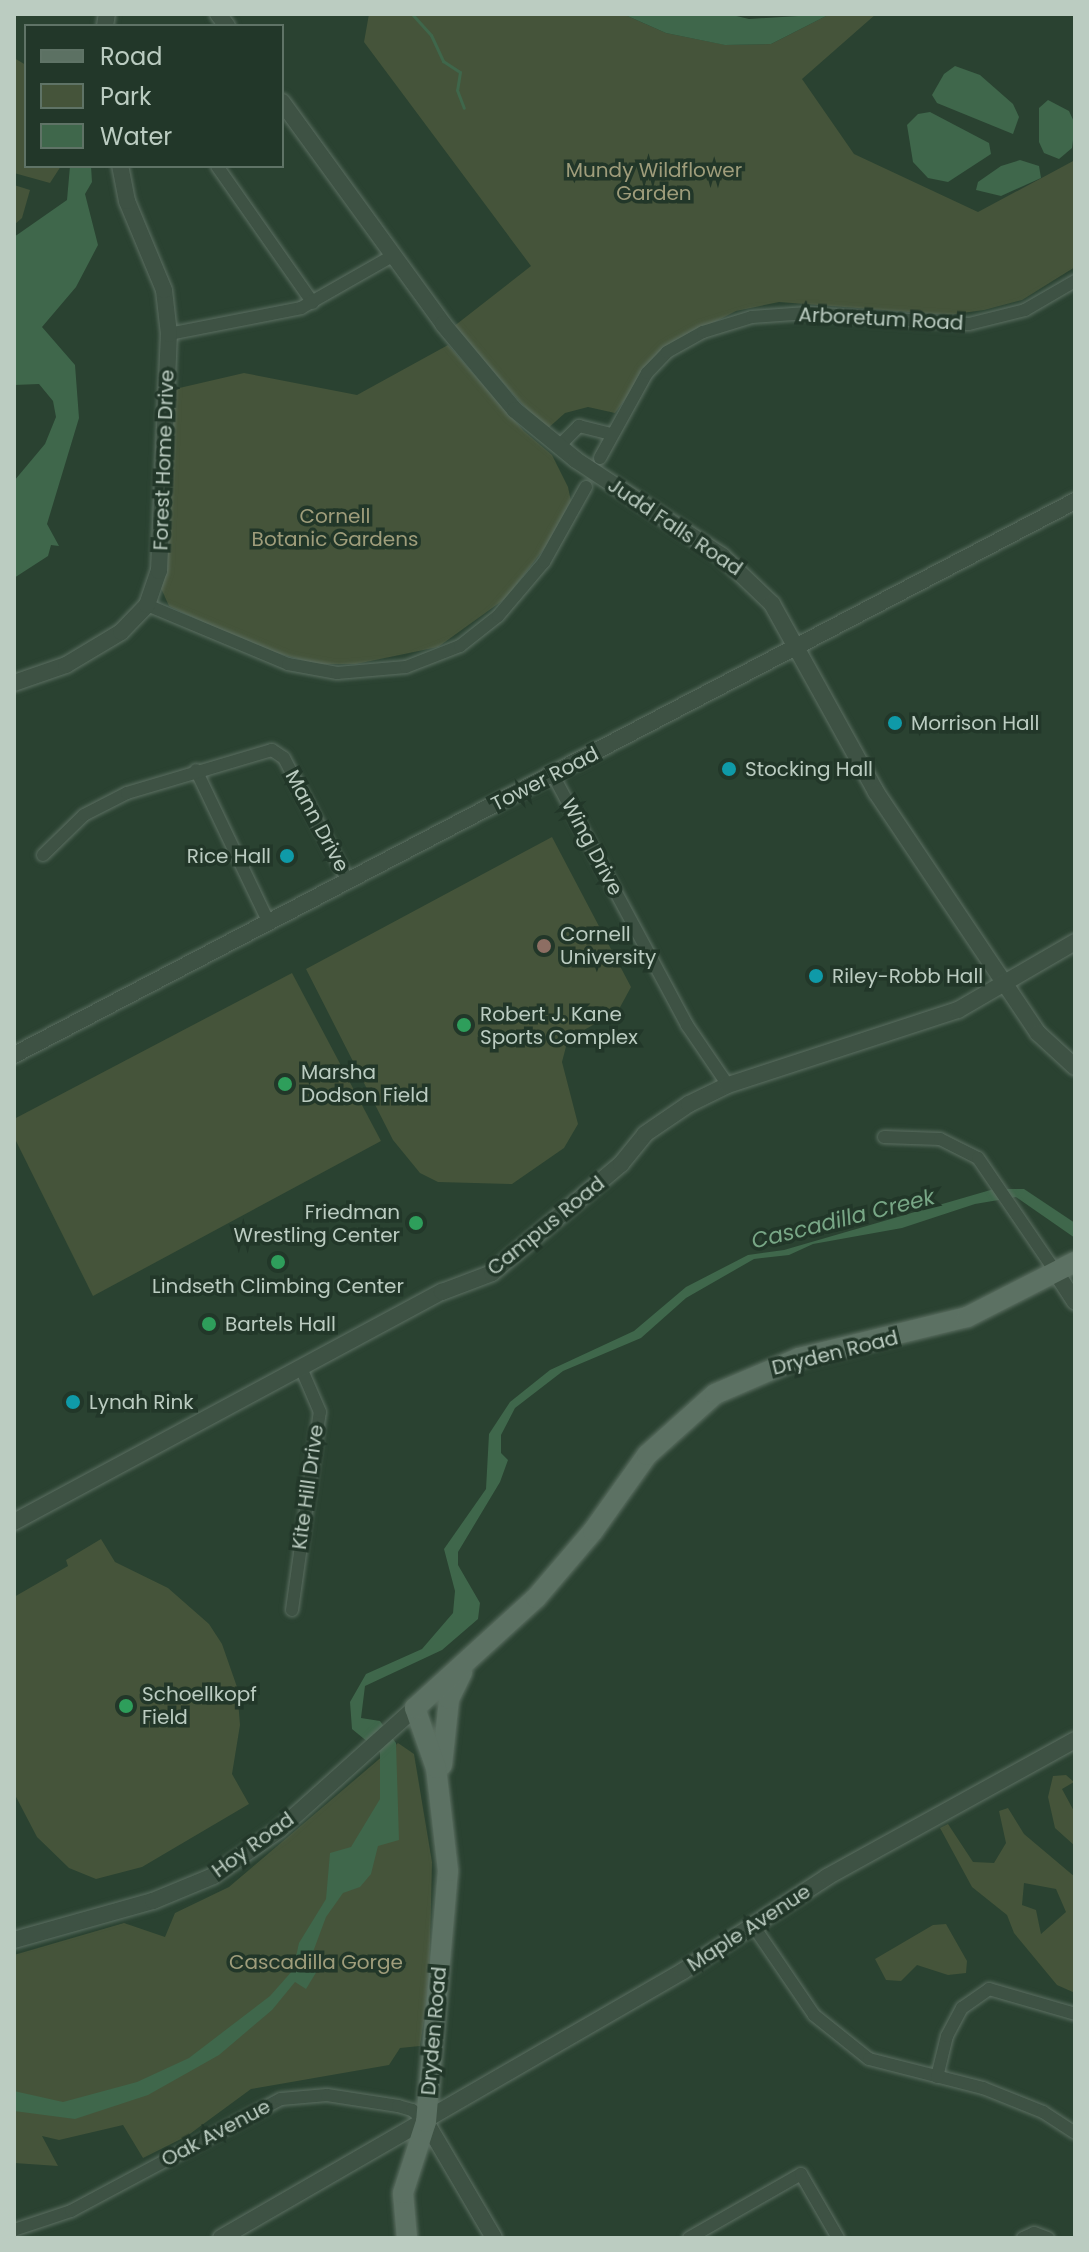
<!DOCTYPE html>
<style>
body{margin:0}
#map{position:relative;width:1089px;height:2252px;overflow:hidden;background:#2a4231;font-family:Poppins,sans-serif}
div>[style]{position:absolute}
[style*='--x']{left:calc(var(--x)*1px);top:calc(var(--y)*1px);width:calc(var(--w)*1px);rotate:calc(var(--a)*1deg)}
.green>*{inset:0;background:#45543a}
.water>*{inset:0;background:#3f674b}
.stream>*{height:3px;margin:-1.5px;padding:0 1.5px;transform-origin:1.5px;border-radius:1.5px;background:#3f674b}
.roads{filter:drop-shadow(0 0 2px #5c6f62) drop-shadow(0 0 2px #5c6f62)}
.minor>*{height:12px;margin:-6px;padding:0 6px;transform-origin:6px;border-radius:6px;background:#3e5244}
.tertiary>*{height:16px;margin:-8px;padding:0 8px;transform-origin:8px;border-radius:8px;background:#3e5244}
.primary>*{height:20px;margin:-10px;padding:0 10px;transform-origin:10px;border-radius:10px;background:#5c7163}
.dots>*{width:22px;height:22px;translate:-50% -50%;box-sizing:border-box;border:4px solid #223729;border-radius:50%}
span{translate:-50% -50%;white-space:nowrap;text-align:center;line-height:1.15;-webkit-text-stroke:7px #223729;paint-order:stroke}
.park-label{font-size:20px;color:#9f9d7b}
.street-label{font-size:20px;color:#bbccc1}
.poi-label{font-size:20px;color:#bbccc1}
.left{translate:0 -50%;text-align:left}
.right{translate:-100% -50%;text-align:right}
.water-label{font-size:22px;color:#78a786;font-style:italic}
.frame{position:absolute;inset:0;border:16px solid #bbccc1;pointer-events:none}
.legend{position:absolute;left:24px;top:24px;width:260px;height:144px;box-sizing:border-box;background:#223729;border:2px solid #5f7366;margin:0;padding:10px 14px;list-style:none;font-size:24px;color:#bbccc1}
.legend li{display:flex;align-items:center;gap:16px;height:40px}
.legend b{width:40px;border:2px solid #5f7366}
</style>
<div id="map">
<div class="green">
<div style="clip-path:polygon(369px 14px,623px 14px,666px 33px,726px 45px,771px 44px,830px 14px,876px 14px,802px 79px,854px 154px,978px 212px,1075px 160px,1075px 267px,1022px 300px,984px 310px,948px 315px,779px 302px,736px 311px,662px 349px,615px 413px,588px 407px,565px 413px,546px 430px,453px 327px,531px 266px,364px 42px)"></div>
<div style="clip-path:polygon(14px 58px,26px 65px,26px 166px,61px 166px,50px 183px,14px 173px)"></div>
<div style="clip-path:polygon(14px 185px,30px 190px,22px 218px,14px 225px)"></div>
<div style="clip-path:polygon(448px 345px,524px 431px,552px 455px,568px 487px,571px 501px,546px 546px,506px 598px,438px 647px,356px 664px,316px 664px,256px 647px,169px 606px,160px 586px,168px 553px,175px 389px,244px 373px,357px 395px)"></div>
<div style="clip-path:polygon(552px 837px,631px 987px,618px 1011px,568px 1039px,562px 1062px,578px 1124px,564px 1148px,512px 1184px,438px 1182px,420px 1173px,393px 1140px,306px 969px)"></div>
<div style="clip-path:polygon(292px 973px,381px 1141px,93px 1296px,14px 1137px,14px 1119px)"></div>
<div style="clip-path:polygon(101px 1539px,115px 1562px,168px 1588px,209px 1624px,222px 1644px,237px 1687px,240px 1725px,232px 1774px,249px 1804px,142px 1867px,96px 1879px,69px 1868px,37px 1837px,14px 1793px,14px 1597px,68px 1566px,66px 1560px)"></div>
<div style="clip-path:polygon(398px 1743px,414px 1754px,432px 1862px,429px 1988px,420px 2046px,400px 2048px,389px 2065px,251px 2089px,187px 2136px,143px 2158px,123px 2125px,59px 2140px,42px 2136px,58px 2166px,14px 2163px,14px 1955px,124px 1923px,165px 1937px,175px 1913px,229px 1887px)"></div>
<div style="clip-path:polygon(1066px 1775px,1074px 1782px,1062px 1789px,1075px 1813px,1075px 1846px,1055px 1828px,1048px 1797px,1053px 1776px)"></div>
<div style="clip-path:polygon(evenodd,1008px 1808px,1024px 1834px,1075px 1877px,1075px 1993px,1057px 1985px,1014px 1933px,1007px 1915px,972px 1887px,940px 1828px,948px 1824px,973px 1862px,994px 1863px,1006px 1843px,999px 1811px,1008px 1808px,1024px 1883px,1056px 1889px,1066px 1912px,1041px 1934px,1036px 1910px,1022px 1905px,1024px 1883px)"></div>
<div style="clip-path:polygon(946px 1924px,967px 1961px,966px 1973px,948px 1975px,917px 1965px,901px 1981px,886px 1980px,875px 1959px,933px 1925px)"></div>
</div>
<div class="water">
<div style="clip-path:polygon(623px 14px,728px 14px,749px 19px,830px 14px,771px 44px,725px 45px,666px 33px)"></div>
<div style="clip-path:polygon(955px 66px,980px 75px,1013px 104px,1019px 117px,1013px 134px,937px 103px,932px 95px,944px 74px)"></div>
<div style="clip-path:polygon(1048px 100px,1069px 111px,1075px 124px,1072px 148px,1059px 159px,1044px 153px,1039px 142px,1039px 108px)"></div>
<div style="clip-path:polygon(930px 112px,989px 143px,991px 154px,948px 182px,928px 178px,913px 162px,907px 125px,918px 114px)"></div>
<div style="clip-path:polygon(1020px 160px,1039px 166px,1041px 178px,1001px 196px,976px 190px,978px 182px,1001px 166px)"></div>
<div style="clip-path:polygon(70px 166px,91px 166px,92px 182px,85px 194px,98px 245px,76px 287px,42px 327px,75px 365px,79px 418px,47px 524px,59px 546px,51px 545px,48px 556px,14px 578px,14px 481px,45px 444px,56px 417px,53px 401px,39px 384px,14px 385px,14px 237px,67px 200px)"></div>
<div style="clip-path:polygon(994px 1189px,1024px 1189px,1075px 1223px,1075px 1238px,1016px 1197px,975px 1204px,902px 1228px,813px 1244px,789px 1255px,754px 1259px,686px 1298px,641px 1338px,563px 1371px,515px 1408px,501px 1435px,501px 1453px,508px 1460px,500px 1482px,458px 1552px,458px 1565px,480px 1603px,478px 1619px,442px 1650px,365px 1686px,361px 1718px,380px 1721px,396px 1743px,399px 1840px,378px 1846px,371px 1874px,360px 1887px,343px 1893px,326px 1917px,313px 1952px,317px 1971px,306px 1989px,295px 1982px,272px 2010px,219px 2055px,148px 2095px,75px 2119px,14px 2111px,14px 2091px,63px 2102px,137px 2082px,189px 2058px,270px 1996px,293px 1970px,299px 1943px,326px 1899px,330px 1853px,351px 1847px,380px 1799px,380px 1752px,352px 1729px,350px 1702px,366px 1674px,422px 1649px,453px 1613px,455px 1591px,444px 1549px,486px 1489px,489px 1434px,510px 1402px,550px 1370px,634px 1331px,686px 1287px,748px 1255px,784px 1250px)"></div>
</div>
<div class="stream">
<div style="--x:412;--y:14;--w:28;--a:48"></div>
<div style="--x:431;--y:35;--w:29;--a:65"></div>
<div style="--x:443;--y:61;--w:20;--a:33"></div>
<div style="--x:460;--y:72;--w:18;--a:99"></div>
<div style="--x:457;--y:90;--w:19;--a:69"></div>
</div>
<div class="roads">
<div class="minor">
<div style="--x:217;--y:166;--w:167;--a:55"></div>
<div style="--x:169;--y:334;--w:135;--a:-11.1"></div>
<div style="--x:301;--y:308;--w:107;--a:-29.7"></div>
<div style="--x:558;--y:447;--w:30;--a:-45"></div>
<div style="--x:579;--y:426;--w:34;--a:14"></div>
<div style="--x:600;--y:458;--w:97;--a:-61.1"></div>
<div style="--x:647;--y:373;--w:29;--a:-46"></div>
<div style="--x:667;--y:352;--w:41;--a:-29.1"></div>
<div style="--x:703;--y:332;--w:51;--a:-17"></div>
<div style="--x:752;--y:317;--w:55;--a:-4.2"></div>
<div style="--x:807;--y:313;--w:162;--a:3.9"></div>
<div style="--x:969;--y:324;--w:58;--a:-14"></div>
<div style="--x:1025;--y:310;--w:58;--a:-30.1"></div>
<div style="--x:147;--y:605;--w:153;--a:22.7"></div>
<div style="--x:288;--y:664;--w:50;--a:10.4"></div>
<div style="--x:337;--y:673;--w:69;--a:-5"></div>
<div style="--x:406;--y:667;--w:58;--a:-21.3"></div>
<div style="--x:460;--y:646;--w:48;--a:-38.3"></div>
<div style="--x:498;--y:616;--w:71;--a:-49.6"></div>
<div style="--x:544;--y:562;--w:86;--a:-60.8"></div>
<div style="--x:196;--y:770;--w:170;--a:64.5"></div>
<div style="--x:553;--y:775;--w:284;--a:61.8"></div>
<div style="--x:687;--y:1025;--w:73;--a:55.7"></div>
<div style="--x:43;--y:855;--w:57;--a:-44.3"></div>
<div style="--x:84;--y:815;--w:48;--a:-27.1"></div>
<div style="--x:127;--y:793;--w:151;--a:-16.5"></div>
<div style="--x:272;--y:750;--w:14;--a:34"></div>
<div style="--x:284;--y:758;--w:139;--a:62.5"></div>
<div style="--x:884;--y:1137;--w:56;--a:2"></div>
<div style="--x:940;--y:1139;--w:42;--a:26.6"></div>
<div style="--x:978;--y:1158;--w:140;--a:55.7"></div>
<div style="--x:292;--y:1610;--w:200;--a:-82"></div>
<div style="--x:320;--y:1412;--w:48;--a:-113.4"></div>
<div style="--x:752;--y:1924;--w:110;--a:55.7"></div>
<div style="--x:814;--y:2015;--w:70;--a:38.7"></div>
<div style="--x:869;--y:2059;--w:118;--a:14.3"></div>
<div style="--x:983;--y:2088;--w:65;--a:21.8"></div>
<div style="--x:1043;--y:2112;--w:38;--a:33"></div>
<div style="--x:937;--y:2077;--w:42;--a:-76.3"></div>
<div style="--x:947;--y:2036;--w:32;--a:-62"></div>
<div style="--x:962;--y:2008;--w:33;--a:-35"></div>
<div style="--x:989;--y:1989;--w:90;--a:16.2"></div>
<div style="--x:14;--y:2230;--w:60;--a:-18.4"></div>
<div style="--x:71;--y:2211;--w:238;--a:-28.1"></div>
<div style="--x:281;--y:2099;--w:46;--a:-5"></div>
<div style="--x:327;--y:2095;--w:72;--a:8.8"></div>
<div style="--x:398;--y:2106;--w:15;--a:16"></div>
<div style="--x:412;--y:2110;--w:18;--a:41"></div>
<div style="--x:689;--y:2238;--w:129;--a:-29.7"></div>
<div style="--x:801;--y:2174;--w:74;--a:60"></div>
<div style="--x:1023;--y:2238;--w:12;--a:-24"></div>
<div style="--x:1034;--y:2233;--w:15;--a:20"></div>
</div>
<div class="tertiary">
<div style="--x:218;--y:14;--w:15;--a:53"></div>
<div style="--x:105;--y:26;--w:12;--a:-81"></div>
<div style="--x:282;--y:102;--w:274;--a:54"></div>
<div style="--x:443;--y:324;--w:112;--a:50.1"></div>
<div style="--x:515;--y:410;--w:79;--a:39.3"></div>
<div style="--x:576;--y:460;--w:175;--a:33.3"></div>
<div style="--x:722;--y:556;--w:69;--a:43.8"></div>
<div style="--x:772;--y:604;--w:215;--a:61"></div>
<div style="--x:876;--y:792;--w:290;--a:56.1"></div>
<div style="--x:1038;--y:1033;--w:50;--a:42.6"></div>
<div style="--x:14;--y:683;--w:55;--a:-19.1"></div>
<div style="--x:66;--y:665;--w:64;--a:-31"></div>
<div style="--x:121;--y:632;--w:37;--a:-46"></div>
<div style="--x:147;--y:605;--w:36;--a:-71"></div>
<div style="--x:159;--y:571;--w:237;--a:-87.6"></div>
<div style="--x:169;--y:334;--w:44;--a:-96.5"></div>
<div style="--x:164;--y:290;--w:96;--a:-112.6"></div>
<div style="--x:127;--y:201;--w:36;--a:-101"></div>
<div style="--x:14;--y:1055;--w:1197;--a:-27.57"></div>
<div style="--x:1057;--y:1274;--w:33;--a:57"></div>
<div style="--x:14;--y:1522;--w:486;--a:-28.3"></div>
<div style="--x:442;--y:1292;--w:53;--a:-20.8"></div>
<div style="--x:492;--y:1273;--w:169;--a:-40.2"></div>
<div style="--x:621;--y:1164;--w:38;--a:-51"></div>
<div style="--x:645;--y:1134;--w:53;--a:-34.3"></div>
<div style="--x:689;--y:1104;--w:43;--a:-26"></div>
<div style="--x:728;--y:1085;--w:242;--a:-18.1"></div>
<div style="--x:958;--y:1010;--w:135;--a:-30.2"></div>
<div style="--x:14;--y:1940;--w:144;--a:-15.7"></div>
<div style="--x:153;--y:1901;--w:65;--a:-22.6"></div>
<div style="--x:213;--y:1876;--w:80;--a:-34.9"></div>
<div style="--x:279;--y:1830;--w:183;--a:-41.9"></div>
<div style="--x:426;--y:2122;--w:134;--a:59.6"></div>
<div style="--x:221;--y:2238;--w:534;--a:-30.02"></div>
<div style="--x:683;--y:1971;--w:172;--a:-33.1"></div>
<div style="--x:827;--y:1877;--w:283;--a:-28.9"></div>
</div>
<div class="primary">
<div style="--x:442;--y:1765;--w:66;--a:-83.9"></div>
<div style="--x:449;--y:1699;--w:30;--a:-64"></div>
<div style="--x:407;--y:2238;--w:45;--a:-95.1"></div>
<div style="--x:403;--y:2193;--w:75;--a:-72.1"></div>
<div style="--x:426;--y:2122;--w:252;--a:-85"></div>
<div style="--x:448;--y:1871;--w:104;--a:-96.6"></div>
<div style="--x:436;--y:1768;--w:64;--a:-109.3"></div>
<div style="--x:415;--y:1708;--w:164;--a:-42.3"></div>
<div style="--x:536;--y:1598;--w:88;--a:-49.6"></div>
<div style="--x:593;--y:1531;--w:93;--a:-54.6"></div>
<div style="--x:647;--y:1455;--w:91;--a:-41.9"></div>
<div style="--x:715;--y:1394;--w:91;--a:-23.2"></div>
<div style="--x:799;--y:1358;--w:173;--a:-13.7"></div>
<div style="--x:967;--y:1317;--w:121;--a:-27"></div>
</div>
</div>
<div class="dots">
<div style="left:895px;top:723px;background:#0f9aa8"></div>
<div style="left:729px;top:769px;background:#0f9aa8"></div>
<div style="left:287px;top:856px;background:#0f9aa8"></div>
<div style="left:544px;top:946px;background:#8d6e63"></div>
<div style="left:816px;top:976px;background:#0f9aa8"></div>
<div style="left:464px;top:1025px;background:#2e9e5b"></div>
<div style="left:285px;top:1084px;background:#2e9e5b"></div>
<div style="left:416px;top:1223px;background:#2e9e5b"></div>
<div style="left:278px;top:1262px;background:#2e9e5b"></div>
<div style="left:209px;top:1324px;background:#2e9e5b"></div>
<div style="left:73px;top:1402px;background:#0f9aa8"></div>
<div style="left:126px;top:1706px;background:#2e9e5b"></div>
</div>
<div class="park-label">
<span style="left:654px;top:182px">Mundy Wildflower<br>Garden</span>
<span style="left:335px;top:528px">Cornell<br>Botanic Gardens</span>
<span style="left:316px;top:1962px">Cascadilla Gorge</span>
</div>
<div class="street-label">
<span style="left:881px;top:319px;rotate:3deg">Arboretum Road</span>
<span style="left:164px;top:460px;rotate:-88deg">Forest Home Drive</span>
<span style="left:675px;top:527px;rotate:34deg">Judd Falls Road</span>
<span style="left:545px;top:779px;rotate:-27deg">Tower Road</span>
<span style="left:317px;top:821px;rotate:62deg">Mann Drive</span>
<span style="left:592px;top:847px;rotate:62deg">Wing Drive</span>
<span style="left:546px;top:1226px;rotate:-39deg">Campus Road</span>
<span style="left:835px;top:1353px;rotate:-14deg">Dryden Road</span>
<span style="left:308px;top:1487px;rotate:-82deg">Kite Hill Drive</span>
<span style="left:253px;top:1845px;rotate:-36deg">Hoy Road</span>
<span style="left:749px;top:1928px;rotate:-33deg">Maple Avenue</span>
<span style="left:434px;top:2031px;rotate:-85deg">Dryden Road</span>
<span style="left:216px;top:2133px;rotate:-28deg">Oak Avenue</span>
</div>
<div class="poi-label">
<span class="left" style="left:911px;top:723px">Morrison Hall</span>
<span class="left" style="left:745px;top:769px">Stocking Hall</span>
<span class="right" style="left:271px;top:856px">Rice Hall</span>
<span class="left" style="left:560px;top:946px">Cornell<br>University</span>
<span class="left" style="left:832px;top:976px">Riley-Robb Hall</span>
<span class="left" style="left:480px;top:1026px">Robert J. Kane<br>Sports Complex</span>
<span class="left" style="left:301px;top:1084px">Marsha<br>Dodson Field</span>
<span class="right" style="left:400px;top:1224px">Friedman<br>Wrestling Center</span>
<span style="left:278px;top:1286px">Lindseth Climbing Center</span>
<span class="left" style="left:225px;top:1324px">Bartels Hall</span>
<span class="left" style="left:89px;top:1402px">Lynah Rink</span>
<span class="left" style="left:142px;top:1706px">Schoellkopf<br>Field</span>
</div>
<div class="water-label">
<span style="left:843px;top:1219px;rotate:-14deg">Cascadilla Creek</span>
</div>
<div class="frame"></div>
<ul class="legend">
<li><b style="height:10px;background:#5c7163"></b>Road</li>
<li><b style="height:22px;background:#45543a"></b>Park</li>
<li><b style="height:22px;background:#3f674b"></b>Water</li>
</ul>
</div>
